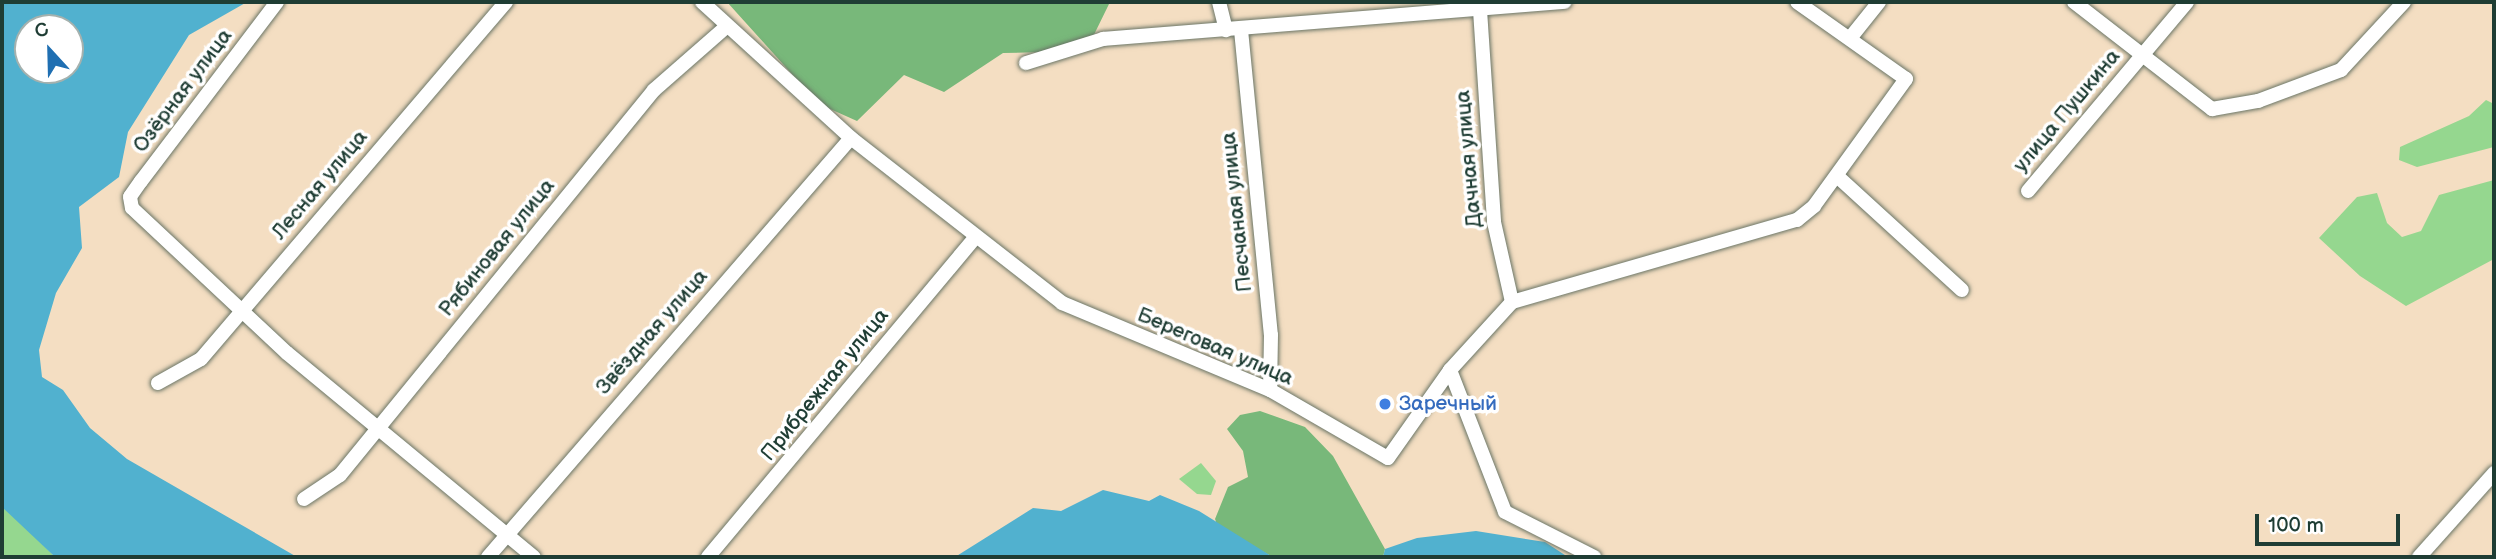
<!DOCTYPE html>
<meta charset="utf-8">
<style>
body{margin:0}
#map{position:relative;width:2496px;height:559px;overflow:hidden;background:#f4dec2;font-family:"Balsamiq Sans",sans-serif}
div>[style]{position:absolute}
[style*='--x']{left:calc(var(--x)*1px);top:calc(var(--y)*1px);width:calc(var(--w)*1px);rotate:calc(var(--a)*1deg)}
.green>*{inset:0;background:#95d78f}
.forest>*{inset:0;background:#78b87a}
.water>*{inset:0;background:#51b1cf}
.roads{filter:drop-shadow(0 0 2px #6a7566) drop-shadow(0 0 2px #6a7566)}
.minor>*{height:14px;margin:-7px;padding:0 7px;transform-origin:7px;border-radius:7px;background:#fff}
.dots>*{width:19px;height:19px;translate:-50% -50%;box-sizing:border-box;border:4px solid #fff;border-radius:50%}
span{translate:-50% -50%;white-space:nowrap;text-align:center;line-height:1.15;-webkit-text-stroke:7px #fff;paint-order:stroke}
.street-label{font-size:21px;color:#1f3d34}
.shop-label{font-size:21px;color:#366cbe}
.left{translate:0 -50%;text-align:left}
.frame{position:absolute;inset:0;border:4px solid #1f3d34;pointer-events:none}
.north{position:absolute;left:14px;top:14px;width:70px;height:70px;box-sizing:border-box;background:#fff;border:2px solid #a5b1ae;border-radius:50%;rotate:338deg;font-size:19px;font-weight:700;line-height:28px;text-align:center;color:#1f3d34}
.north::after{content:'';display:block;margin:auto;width:24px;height:32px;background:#1f6fb2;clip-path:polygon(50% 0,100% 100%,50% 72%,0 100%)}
.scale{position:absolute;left:2255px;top:514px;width:145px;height:32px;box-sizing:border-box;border:4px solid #1f3d34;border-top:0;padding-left:9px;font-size:21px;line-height:24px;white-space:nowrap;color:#1f3d34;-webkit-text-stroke:5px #fff;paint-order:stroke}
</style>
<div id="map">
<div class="green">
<div style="clip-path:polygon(2486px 100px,2494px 104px,2494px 147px,2417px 167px,2399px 160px,2400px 147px,2469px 116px)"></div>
<div style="clip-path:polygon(2494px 180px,2494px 259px,2406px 306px,2360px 276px,2319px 238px,2357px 197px,2377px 193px,2387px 223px,2402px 237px,2421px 231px,2439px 195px)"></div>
<div style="clip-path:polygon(1201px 463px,1216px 481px,1211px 495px,1197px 494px,1179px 479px)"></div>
<div style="clip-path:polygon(2px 507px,10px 512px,55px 557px,2px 557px)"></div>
</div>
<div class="forest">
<div style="clip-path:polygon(727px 2px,1110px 2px,1086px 51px,1003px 53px,944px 92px,904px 75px,857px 121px,819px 104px)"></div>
<div style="clip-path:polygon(1260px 411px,1305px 427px,1333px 456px,1385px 549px,1383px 557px,1273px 557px,1218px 527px,1215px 519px,1228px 487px,1248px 477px,1243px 451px,1227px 429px,1240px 415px)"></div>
</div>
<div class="water">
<div style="clip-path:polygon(evenodd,2px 2px,247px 2px,189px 35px,128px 132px,119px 177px,79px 207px,82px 248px,56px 293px,39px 350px,42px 377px,63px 390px,90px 428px,127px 459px,297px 557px,55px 557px,2px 507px,2px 2px,28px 28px,70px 28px,70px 70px,28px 70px,28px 28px)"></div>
<div style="clip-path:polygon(1103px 490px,1149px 501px,1160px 495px,1199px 511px,1273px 557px,955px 557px,1033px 508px,1061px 511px)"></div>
<div style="clip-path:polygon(1476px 531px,1545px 542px,1568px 557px,1383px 557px,1385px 549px,1417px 538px)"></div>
</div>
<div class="roads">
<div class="minor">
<div style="--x:277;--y:2;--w:225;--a:127.2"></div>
<div style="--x:141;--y:181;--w:19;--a:125"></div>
<div style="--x:130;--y:197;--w:11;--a:80"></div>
<div style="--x:132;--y:208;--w:212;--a:43.1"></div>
<div style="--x:287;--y:353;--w:320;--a:39.6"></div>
<div style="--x:702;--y:2;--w:202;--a:42.4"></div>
<div style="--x:851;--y:138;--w:268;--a:38"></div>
<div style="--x:1062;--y:303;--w:225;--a:22.7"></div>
<div style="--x:1270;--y:390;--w:136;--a:30"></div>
<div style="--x:1388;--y:458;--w:108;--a:-54.8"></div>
<div style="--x:1450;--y:370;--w:92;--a:-47.6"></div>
<div style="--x:1512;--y:302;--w:297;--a:-16.1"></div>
<div style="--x:1797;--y:220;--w:22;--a:-39"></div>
<div style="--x:1814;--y:206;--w:157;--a:-54.1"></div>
<div style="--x:1906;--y:79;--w:133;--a:-144.8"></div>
<div style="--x:1219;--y:2;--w:29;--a:76"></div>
<div style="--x:2074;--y:2;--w:175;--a:37.8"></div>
<div style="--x:2212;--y:109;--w:47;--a:-9.9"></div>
<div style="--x:2258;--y:101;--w:89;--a:-20.5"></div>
<div style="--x:2341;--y:70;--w:93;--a:-47.2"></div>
<div style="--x:1480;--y:10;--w:212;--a:86.2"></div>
<div style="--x:1494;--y:222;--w:82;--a:77.3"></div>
<div style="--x:1241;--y:30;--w:306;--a:84.4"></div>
<div style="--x:1271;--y:335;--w:55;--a:91"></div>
<div style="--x:1851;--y:37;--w:45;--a:-51.3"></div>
<div style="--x:1026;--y:63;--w:81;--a:-17.3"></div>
<div style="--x:1103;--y:39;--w:463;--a:-4.6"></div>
<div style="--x:1837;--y:176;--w:169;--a:42.4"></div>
<div style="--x:2028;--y:191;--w:247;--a:-49.9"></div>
<div style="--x:1450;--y:370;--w:152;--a:68.8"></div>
<div style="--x:1505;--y:512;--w:100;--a:26.8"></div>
<div style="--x:158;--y:383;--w:49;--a:-29.2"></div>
<div style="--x:201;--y:359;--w:470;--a:-49.5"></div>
<div style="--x:304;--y:499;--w:43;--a:-33.7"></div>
<div style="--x:340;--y:475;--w:497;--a:-50.8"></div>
<div style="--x:654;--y:90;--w:97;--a:-41.2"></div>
<div style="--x:488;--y:557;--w:554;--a:-49.1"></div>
<div style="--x:708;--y:557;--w:415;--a:-50.1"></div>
<div style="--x:2419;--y:557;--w:113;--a:-48.2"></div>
</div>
</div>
<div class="dots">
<div style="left:1385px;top:404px;background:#3f7fe0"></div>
</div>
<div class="street-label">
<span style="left:183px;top:91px;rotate:-53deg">Озёрная улица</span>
<span style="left:2067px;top:111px;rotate:-50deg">улица Пушкина</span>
<span style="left:1469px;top:159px;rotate:-95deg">Дачная улица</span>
<span style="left:320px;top:185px;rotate:-50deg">Лесная улица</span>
<span style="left:1237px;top:212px;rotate:-96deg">Песчаная улица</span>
<span style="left:497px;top:248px;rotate:-51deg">Рябиновая улица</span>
<span style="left:652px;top:332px;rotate:-49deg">Звёздная улица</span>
<span style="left:1215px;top:347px;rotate:23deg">Береговая улица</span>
<span style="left:825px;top:385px;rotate:-51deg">Прибрежная улица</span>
</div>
<div class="shop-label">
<span class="left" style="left:1399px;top:404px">Заречный</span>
</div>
<div class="frame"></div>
<div class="north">С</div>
<div class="scale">100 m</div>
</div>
